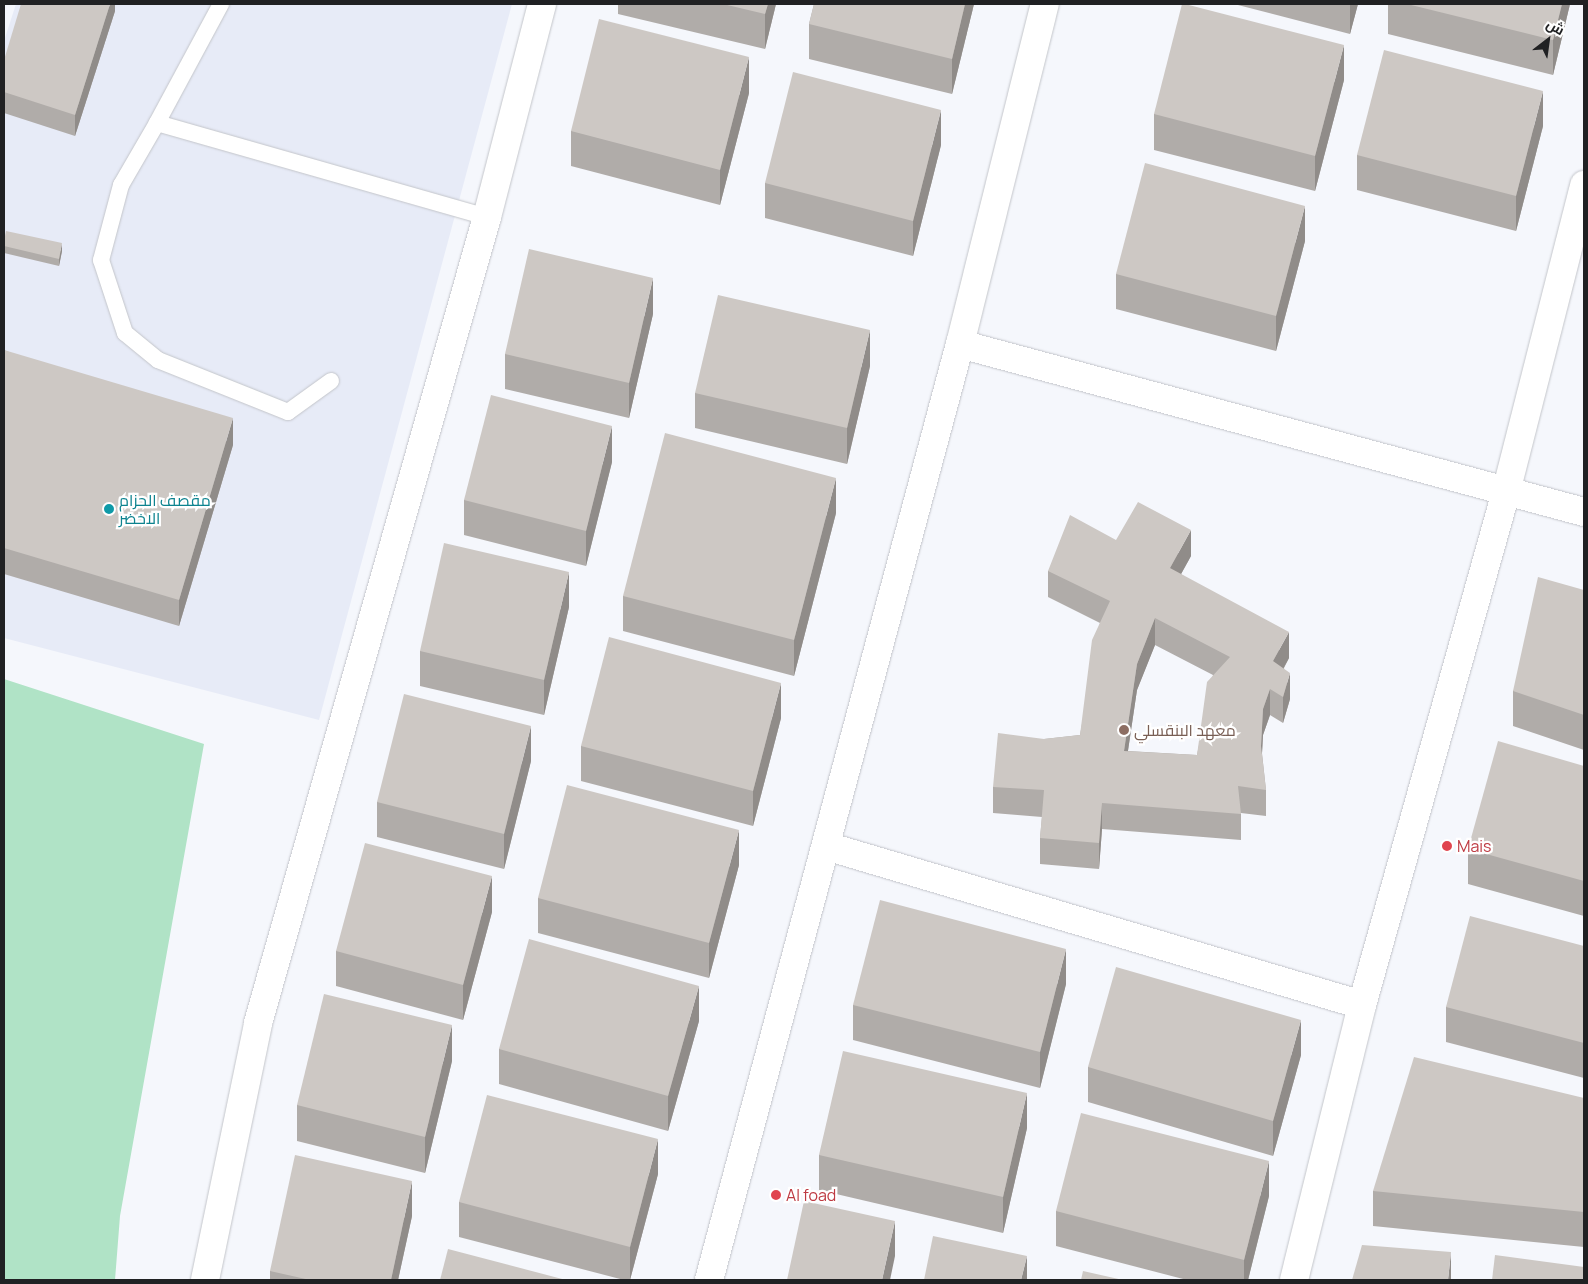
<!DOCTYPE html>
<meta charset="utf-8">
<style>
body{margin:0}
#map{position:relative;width:1588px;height:1284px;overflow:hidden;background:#f5f7fc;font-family:Manrope,Cairo,sans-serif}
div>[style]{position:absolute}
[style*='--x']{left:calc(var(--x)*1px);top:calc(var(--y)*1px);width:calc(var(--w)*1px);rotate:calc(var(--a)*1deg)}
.built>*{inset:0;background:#e7ebf7}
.green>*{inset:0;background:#b0e3c6}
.roads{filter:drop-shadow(0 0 1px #c3c5ca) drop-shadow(0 0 1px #c3c5ca)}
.lane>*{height:16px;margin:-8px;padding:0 8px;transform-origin:8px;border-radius:8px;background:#fff}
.street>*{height:28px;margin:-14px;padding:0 14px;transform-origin:14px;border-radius:14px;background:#fff}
.wall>*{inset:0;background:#b0aca9}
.shaded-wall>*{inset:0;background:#908c89}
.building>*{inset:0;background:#cdc8c4}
.dots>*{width:14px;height:14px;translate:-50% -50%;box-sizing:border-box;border:2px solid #fff;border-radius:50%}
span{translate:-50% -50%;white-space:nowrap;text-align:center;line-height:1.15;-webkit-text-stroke:4.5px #fff;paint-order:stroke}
.culture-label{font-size:16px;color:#0d838f}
.left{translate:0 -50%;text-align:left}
.education-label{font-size:16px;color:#785e54}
.health-label{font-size:16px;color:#be3a42}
.frame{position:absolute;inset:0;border:5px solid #202123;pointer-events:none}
.north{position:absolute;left:1523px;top:15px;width:50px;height:50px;-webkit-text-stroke:4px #fff;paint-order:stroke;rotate:30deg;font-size:14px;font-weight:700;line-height:20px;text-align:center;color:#202123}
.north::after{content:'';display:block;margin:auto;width:18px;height:22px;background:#202123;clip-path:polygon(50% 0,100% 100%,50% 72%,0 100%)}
</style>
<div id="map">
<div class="built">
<div style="clip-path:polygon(16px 4px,512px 4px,319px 720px,4px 638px,4px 41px)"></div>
</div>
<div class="green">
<div style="clip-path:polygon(4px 679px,204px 744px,120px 1216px,115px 1280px,4px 1280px)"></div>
</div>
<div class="roads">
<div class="lane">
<div style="--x:221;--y:4;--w:135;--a:118.3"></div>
<div style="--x:157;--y:123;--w:343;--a:15.9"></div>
<div style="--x:157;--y:123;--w:72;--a:120.1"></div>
<div style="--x:121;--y:185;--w:78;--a:104.9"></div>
<div style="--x:101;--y:260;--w:77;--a:71.8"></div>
<div style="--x:125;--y:333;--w:43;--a:39.3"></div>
<div style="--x:158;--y:360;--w:140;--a:21.8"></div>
<div style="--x:288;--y:412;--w:53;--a:-35.8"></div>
</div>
<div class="street">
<div style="--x:960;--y:344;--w:646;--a:15.07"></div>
<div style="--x:826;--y:846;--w:559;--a:16.52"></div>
<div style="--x:205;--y:1280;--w:262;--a:-78.3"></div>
<div style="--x:258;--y:1023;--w:838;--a:-74.14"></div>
<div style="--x:487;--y:217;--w:220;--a:-75.5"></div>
<div style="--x:709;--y:1280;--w:969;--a:-74.99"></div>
<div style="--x:960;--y:344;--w:350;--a:-76"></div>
<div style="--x:1294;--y:1280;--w:283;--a:-76.1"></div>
<div style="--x:1362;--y:1005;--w:533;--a:-74.32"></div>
<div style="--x:1506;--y:492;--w:317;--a:-75.7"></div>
</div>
</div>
<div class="wall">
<div style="clip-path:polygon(115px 4px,115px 11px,75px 136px,4px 113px,4px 60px)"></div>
<div style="clip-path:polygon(618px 4px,776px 4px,765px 49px,618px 14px)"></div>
<div style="clip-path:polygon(814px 4px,974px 4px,952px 94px,809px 59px,809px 24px)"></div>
<div style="clip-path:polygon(1234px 4px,1358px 4px,1350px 34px)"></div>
<div style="clip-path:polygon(1388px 4px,1570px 4px,1553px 75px,1388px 34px)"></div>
<div style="clip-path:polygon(1344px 80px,1315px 191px,1154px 150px,1154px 114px)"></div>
<div style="clip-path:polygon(749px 93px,720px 205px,571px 166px,571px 131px)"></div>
<div style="clip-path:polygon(1543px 126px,1516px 231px,1357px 190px,1357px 155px)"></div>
<div style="clip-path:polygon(941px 145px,913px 256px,765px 218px,765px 183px)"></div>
<div style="clip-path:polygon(4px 241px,62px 251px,59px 266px,4px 253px)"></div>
<div style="clip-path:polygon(1305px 241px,1276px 351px,1116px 309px,1116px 274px)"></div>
<div style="clip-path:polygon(653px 314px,629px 418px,505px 389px,505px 354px)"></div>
<div style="clip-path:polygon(4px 350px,233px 445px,179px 626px,4px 574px)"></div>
<div style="clip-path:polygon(870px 366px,847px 464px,695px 428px,695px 393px)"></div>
<div style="clip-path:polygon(612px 462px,586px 566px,464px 535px,464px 500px)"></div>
<div style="clip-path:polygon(836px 513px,794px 676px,623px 631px,623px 596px)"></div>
<div style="clip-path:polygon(evenodd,1116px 540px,1191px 556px,1181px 574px,1289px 658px,1284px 668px,1290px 699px,1283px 723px,1270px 715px,1263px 735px,1262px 753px,1266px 790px,1266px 816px,1241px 813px,1241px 840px,1102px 829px,1099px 869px,1040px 864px,1040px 838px,1042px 817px,993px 813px,993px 787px,1044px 739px,1080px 735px,1100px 623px,1048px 597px,1048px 571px,1116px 540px,1155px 645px,1213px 675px,1197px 755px,1128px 751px,1137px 690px,1155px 645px)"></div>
<div style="clip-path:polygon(1584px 590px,1584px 750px,1513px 726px,1513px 691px)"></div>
<div style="clip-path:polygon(569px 607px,544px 715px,420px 686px,420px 651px)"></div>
<div style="clip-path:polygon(781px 718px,753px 826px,581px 781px,581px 746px)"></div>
<div style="clip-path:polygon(531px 761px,504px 869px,377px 837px,377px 802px)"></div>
<div style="clip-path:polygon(1584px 766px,1584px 916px,1468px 884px,1468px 849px)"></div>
<div style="clip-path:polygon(739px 865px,709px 978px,538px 933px,538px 898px)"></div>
<div style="clip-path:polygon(492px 912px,463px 1020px,336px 986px,336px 951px)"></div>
<div style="clip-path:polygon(1584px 946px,1584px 1078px,1446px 1042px,1446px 1007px)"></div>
<div style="clip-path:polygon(1066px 984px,1040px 1088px,853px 1040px,853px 1005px)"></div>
<div style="clip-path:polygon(699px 1021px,668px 1131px,499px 1084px,499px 1049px)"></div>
<div style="clip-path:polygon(1301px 1055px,1273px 1156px,1088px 1102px,1088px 1067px)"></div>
<div style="clip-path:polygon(452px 1061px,425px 1173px,297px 1141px,297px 1105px)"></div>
<div style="clip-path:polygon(1584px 1098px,1584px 1247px,1373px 1226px,1373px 1191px)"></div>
<div style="clip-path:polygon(1027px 1128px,1003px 1233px,819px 1190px,819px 1155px)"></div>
<div style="clip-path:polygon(658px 1174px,630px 1280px,624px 1280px,459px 1237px,459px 1202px)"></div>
<div style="clip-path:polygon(1269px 1196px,1248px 1280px,1187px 1280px,1056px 1246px,1056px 1211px)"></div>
<div style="clip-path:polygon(412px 1216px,398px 1280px,270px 1280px,270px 1271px)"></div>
</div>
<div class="shaded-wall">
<div style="clip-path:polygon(110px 4px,115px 4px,115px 11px,75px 136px,75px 115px)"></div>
<div style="clip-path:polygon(768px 4px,776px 4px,765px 49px,765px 14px)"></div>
<div style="clip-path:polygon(965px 4px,974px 4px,952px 94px,952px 59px)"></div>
<div style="clip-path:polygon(1350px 4px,1358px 4px,1350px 34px)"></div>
<div style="clip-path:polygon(1562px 4px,1570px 4px,1553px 75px,1553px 40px)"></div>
<div style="clip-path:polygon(1344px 45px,1344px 80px,1315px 191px,1315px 156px)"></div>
<div style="clip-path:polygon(749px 57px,749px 93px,720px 205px,720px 170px)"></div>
<div style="clip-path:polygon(1543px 91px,1543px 126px,1516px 231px,1516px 196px)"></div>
<div style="clip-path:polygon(941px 110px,941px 145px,913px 256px,913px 221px)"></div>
<div style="clip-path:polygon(1305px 206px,1305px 241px,1276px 351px,1276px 316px)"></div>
<div style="clip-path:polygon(62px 243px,62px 251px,59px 266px,59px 259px)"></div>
<div style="clip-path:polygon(653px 278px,653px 314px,629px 418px,629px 383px)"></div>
<div style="clip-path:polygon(870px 330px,870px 366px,847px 464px,847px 428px)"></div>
<div style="clip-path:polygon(233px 418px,233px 445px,179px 626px,179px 600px)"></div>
<div style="clip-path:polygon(612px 426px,612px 462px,586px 566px,586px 531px)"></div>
<div style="clip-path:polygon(836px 478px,836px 513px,794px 676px,794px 640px)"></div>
<div style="clip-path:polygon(1191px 530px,1191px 556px,1170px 594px,1170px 568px)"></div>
<div style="clip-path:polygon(569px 572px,569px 607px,544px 715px,544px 680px)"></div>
<div style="clip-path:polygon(1155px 618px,1155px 645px,1137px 690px,1124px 777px,1124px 751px,1137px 664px)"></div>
<div style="clip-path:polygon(1289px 632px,1289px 658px,1273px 687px,1273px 661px)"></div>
<div style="clip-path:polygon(1290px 673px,1290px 699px,1283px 723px,1283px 697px)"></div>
<div style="clip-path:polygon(781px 683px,781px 718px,753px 826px,753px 791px)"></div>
<div style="clip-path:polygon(1270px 689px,1270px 715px,1263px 735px,1261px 772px,1261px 746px,1263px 709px)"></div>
<div style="clip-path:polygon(531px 726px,531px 761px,504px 869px,504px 834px)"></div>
<div style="clip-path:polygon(1102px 803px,1102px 829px,1099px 869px,1099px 843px)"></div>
<div style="clip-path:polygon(739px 830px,739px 865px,709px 978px,709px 943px)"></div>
<div style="clip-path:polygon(492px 876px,492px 912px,463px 1020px,463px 985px)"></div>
<div style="clip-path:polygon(1066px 949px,1066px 984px,1040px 1088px,1040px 1052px)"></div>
<div style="clip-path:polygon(699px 986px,699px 1021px,668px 1131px,668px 1096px)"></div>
<div style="clip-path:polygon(1301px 1020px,1301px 1055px,1273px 1156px,1273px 1121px)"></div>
<div style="clip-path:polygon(452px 1025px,452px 1061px,425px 1173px,425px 1137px)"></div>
<div style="clip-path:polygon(1027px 1093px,1027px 1128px,1003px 1233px,1003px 1197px)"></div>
<div style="clip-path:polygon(658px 1139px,658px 1174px,630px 1280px,630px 1247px)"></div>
<div style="clip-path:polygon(1269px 1161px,1269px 1196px,1248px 1280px,1244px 1280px,1244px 1260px)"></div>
<div style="clip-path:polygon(412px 1181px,412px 1216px,398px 1280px,391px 1280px)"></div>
<div style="clip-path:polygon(895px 1221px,895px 1256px,890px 1280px,882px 1280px)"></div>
<div style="clip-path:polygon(1451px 1252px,1451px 1280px,1448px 1280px)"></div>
<div style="clip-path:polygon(1027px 1256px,1027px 1280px,1021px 1280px)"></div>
</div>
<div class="building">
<div style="clip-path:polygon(21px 4px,110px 4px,75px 115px,4px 92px,4px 60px)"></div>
<div style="clip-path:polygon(723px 4px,768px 4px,765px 14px)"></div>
<div style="clip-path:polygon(814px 4px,965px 4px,952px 59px,809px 24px)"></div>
<div style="clip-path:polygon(1182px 4px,1185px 4px,1344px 45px,1315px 156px,1154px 114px)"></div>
<div style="clip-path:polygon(1407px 4px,1562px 4px,1553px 40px)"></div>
<div style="clip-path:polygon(599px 19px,749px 57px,720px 170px,571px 131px)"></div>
<div style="clip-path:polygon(1384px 50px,1543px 91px,1516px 196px,1357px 155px)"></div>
<div style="clip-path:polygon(793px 72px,941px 110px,913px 221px,765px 183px)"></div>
<div style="clip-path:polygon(1145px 163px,1305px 206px,1276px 316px,1116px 274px)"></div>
<div style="clip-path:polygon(6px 231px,62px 243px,59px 259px,4px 246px,4px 241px)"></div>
<div style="clip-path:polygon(529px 249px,653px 278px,629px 383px,505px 354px)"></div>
<div style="clip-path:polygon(718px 295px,870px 330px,847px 428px,695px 393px)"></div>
<div style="clip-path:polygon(4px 350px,233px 418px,179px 600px,4px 548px)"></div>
<div style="clip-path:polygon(491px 395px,612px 426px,586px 531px,464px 500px)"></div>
<div style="clip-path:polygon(665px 433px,836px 478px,794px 640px,623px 596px)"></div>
<div style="clip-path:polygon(evenodd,1138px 502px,1191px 530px,1170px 568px,1289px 632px,1273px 661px,1290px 673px,1283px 697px,1270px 689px,1263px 709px,1261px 746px,1266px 790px,1238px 786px,1241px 814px,1102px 803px,1099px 843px,1040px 838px,1044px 790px,993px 787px,998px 733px,1044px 739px,1080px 735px,1092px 640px,1110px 601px,1048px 571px,1070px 515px,1116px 540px,1138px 502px,1155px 618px,1230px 657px,1207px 682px,1197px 755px,1124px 751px,1137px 664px,1155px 618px)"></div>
<div style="clip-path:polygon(444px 543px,569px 572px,544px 680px,420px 651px)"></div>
<div style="clip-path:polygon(1538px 577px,1584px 590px,1584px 715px,1513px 691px)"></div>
<div style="clip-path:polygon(609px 637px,781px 683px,753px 791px,581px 746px)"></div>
<div style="clip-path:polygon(404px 694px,531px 726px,504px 834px,377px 802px)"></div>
<div style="clip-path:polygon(1498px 741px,1584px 766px,1584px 881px,1468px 849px)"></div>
<div style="clip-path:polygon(567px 785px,739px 830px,709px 943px,538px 898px)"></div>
<div style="clip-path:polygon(365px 843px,492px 876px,463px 985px,336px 951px)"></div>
<div style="clip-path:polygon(880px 900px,1066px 949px,1040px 1052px,853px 1005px)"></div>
<div style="clip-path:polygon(1470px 916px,1584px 946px,1584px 1043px,1446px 1007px)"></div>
<div style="clip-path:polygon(529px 939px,699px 986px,668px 1096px,499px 1049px)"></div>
<div style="clip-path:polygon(1116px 967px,1301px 1020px,1273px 1121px,1088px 1067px)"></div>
<div style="clip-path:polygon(324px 994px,452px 1025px,425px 1137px,297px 1105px)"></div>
<div style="clip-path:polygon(843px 1051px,1027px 1093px,1003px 1197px,819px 1155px)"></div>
<div style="clip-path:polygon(1414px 1057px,1584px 1098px,1584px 1212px,1373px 1191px)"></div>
<div style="clip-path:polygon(487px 1095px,658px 1139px,630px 1247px,459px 1202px)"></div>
<div style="clip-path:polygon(1081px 1113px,1269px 1161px,1244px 1260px,1056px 1211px)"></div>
<div style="clip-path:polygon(295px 1155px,412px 1181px,391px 1280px,310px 1280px,270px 1271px)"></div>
<div style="clip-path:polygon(804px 1201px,895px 1221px,882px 1280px,787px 1280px)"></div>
<div style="clip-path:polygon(933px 1236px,1027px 1256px,1021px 1280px,924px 1280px)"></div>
<div style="clip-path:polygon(1362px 1245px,1451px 1252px,1448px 1280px,1352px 1280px)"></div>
<div style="clip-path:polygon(448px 1249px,566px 1280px,440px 1280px)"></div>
<div style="clip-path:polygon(1495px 1255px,1584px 1267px,1584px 1280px,1492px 1280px)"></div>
<div style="clip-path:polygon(1083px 1271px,1123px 1280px,1081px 1280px)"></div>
</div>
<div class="dots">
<div style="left:109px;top:509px;background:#0f9aa8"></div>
<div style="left:1124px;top:730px;background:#8d6e63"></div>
<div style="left:1447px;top:846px;background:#e0444e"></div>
<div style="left:776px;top:1195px;background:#e0444e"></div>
</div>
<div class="culture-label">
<span class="left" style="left:119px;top:509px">مقصف الحزام<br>الاخضر</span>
</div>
<div class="education-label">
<span class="left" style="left:1134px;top:730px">معهد البنقسلي</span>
</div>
<div class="health-label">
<span class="left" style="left:1457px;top:846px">Mais</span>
<span class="left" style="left:786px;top:1195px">Al foad</span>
</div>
<div class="frame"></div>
<div class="north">ش</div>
</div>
